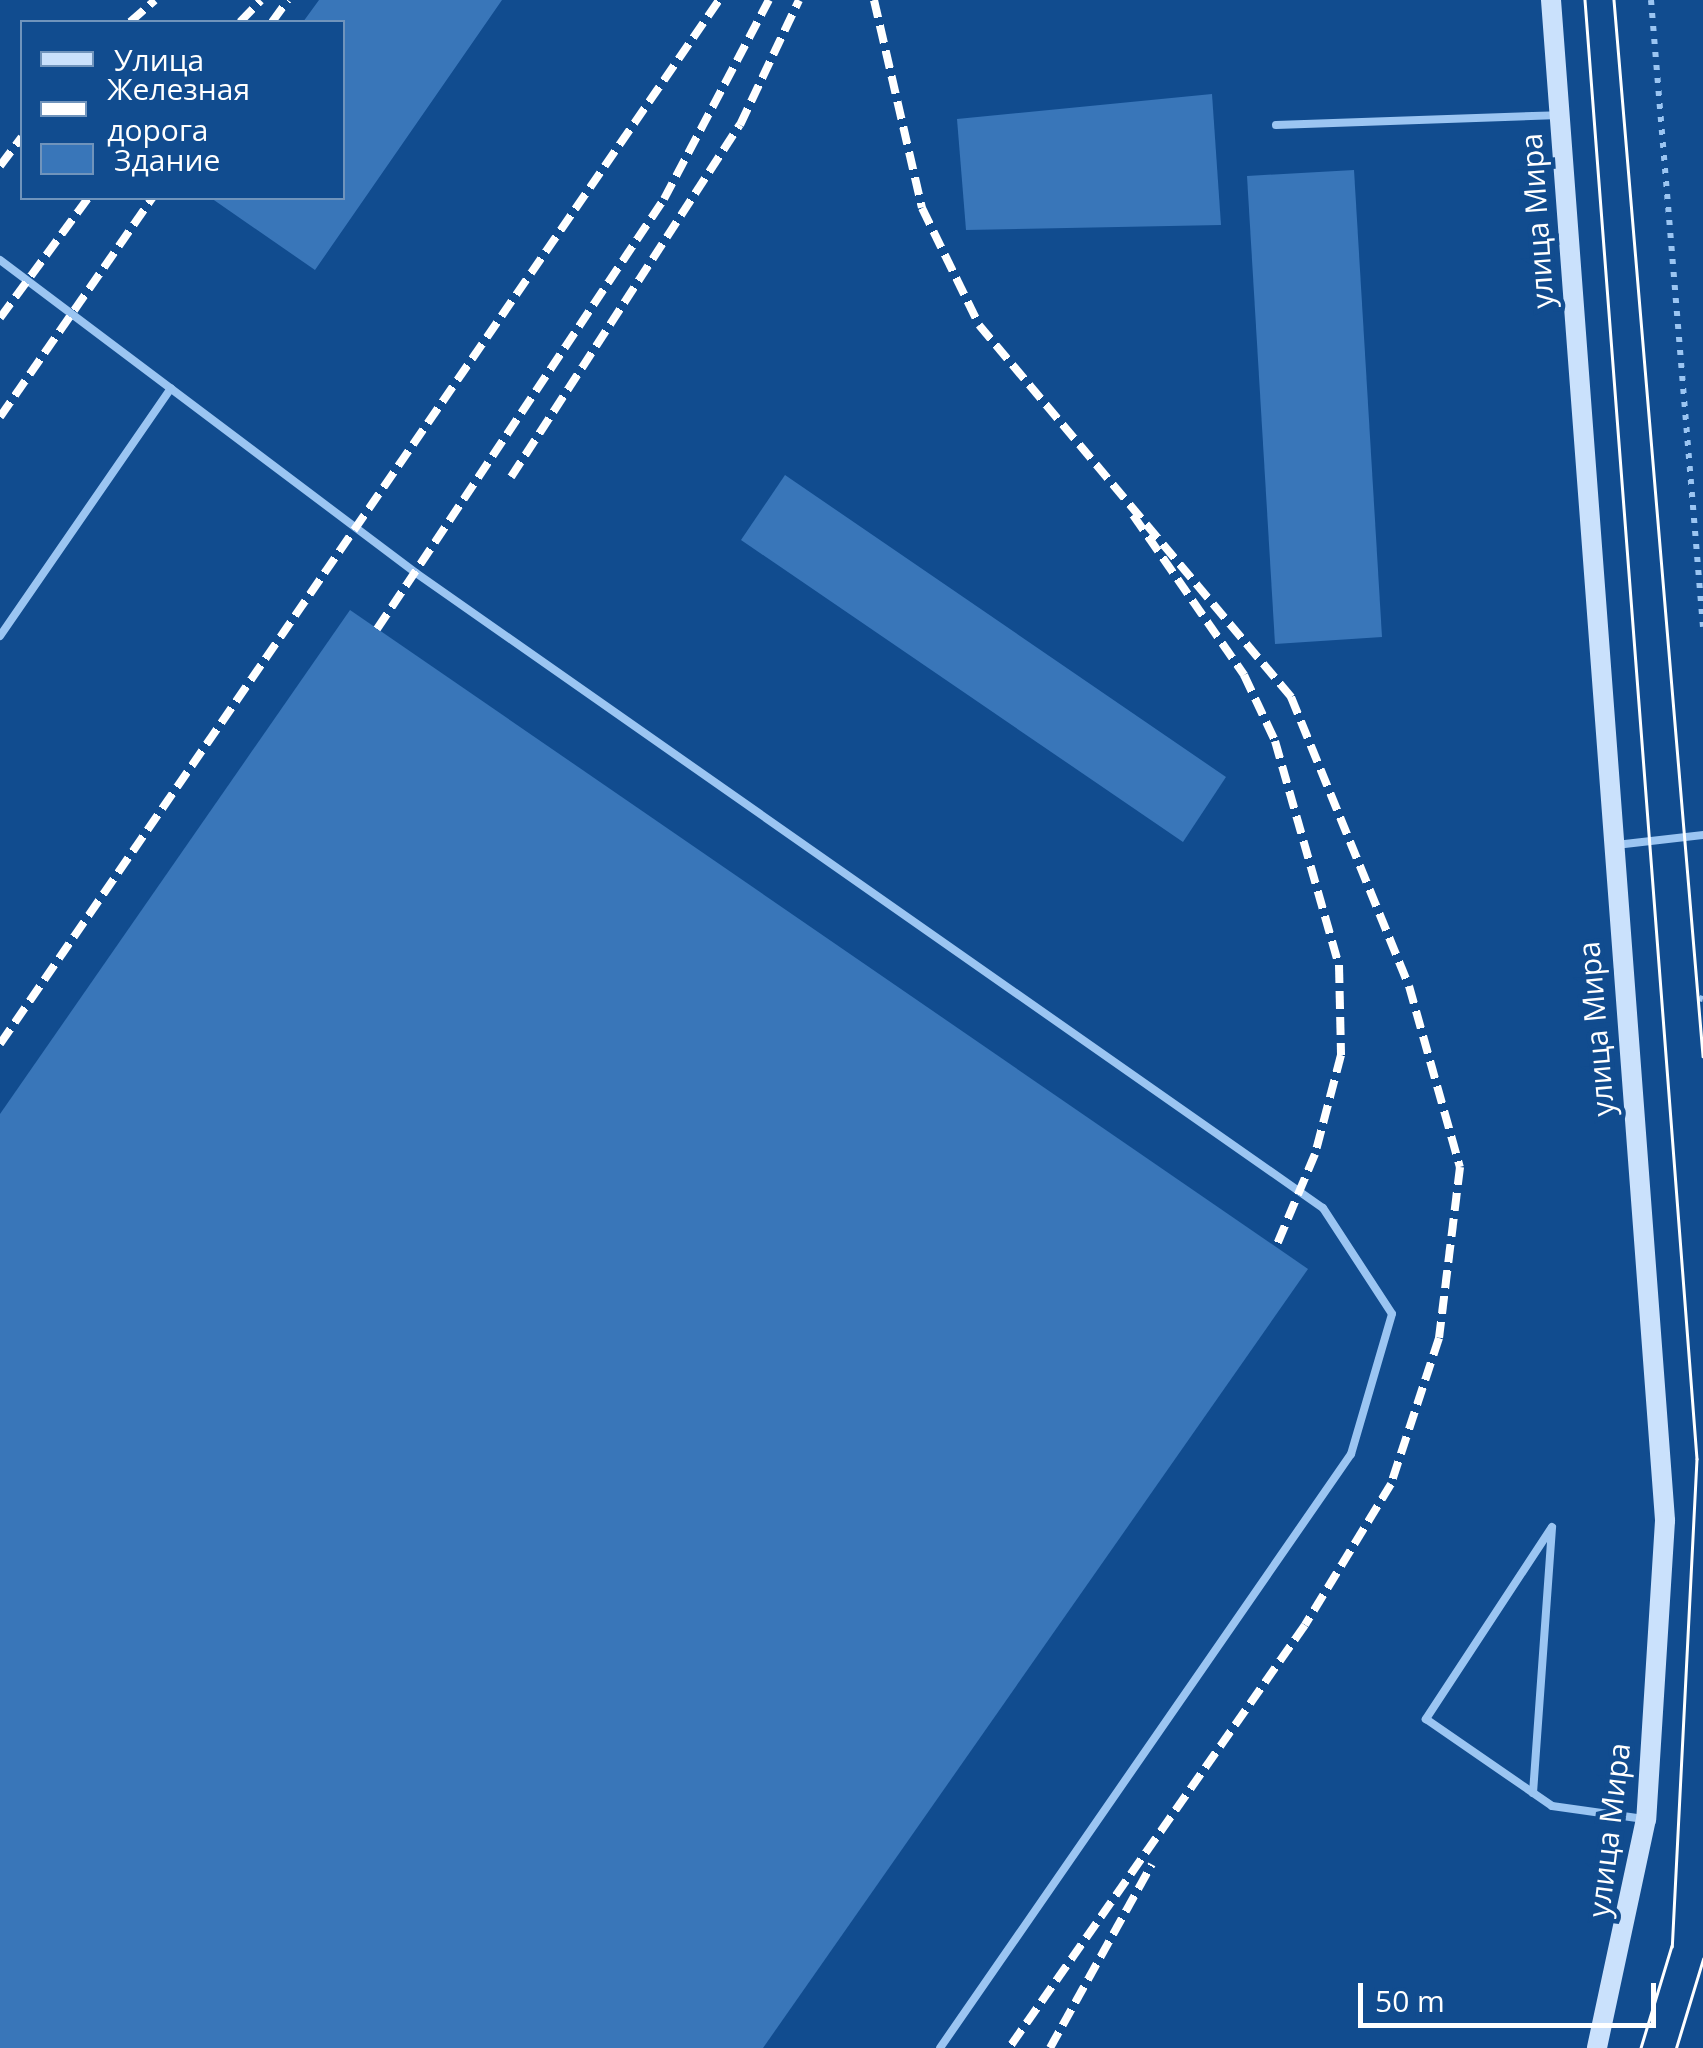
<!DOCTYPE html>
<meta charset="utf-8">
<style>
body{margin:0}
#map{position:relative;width:1703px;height:2048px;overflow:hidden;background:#114c8f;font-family:"Open Sans",sans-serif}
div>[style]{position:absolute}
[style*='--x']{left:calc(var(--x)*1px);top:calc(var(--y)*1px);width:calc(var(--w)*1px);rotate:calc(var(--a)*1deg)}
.building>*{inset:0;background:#3976b9}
.path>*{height:6px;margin-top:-3px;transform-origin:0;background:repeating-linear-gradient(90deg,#9bc5f2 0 5px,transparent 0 13px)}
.lane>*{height:8px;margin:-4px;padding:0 4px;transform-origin:4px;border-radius:4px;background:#9bc5f2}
.secondary>*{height:20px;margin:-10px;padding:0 10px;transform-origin:10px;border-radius:10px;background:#cae1fc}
.tram>*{height:2.5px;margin:-1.25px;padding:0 1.25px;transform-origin:1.25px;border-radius:1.25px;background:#fff}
.rail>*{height:8px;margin-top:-4px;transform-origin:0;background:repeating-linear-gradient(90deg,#fff 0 18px,transparent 0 26px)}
span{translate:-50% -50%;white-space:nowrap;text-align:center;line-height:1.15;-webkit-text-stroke:9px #114c8f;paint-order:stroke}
.street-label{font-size:30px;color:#fff}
.legend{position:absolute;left:20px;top:20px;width:325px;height:180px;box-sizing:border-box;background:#114c8f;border:2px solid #7094bc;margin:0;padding:12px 18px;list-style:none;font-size:30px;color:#fff}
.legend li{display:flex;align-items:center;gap:20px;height:50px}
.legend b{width:50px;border:2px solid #7094bc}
.scale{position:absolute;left:1358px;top:1983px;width:298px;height:45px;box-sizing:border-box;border:5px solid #fff;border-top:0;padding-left:12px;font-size:30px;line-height:35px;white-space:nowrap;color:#fff;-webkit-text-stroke:8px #114c8f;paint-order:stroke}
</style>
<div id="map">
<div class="building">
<div style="clip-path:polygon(319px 0,502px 0,315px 270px,211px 198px,342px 198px,342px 22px,303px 22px)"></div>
<div style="clip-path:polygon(1212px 94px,1221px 225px,966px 230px,957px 119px)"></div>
<div style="clip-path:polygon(1354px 170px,1382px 637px,1275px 644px,1247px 176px)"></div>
<div style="clip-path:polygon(785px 475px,1226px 777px,1183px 842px,741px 540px)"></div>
<div style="clip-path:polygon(350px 610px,1308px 1269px,763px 2048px,0 2048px,0 1114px)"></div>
</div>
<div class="path">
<div style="--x:1651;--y:0;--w:629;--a:85.26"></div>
<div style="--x:1699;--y:998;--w:4;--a:14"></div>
</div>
<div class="lane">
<div style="--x:1276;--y:125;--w:283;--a:-2"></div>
<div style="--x:0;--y:260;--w:521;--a:36.96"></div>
<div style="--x:416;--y:573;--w:1107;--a:35"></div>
<div style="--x:1323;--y:1208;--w:126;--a:56.9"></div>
<div style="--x:1392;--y:1314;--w:146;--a:106.3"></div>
<div style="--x:1351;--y:1454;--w:722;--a:124.68"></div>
<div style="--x:0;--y:636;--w:301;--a:-55.4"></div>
<div style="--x:1616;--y:845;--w:88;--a:-6.6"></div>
<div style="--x:1552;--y:1527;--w:230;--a:123.3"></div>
<div style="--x:1426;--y:1719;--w:153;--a:34.6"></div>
<div style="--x:1552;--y:1806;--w:93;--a:8"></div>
<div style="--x:1533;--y:1793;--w:266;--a:-85.9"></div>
</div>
<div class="secondary">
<div style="--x:1551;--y:0;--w:1525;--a:85.71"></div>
<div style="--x:1665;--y:1521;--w:299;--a:93.6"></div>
<div style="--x:1646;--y:1819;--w:234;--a:102.1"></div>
</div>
<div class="tram">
<div style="--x:1585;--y:0;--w:1463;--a:85.61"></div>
<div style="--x:1697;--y:1459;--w:488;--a:92.9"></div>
<div style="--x:1672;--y:1946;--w:107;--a:106.9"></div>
<div style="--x:1614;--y:0;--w:1060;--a:85.18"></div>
<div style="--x:1676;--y:2048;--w:93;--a:-73.1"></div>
</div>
<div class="rail">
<div style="--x:874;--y:0;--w:213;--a:77"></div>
<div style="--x:922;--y:208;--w:130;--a:64"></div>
<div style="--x:979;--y:325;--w:486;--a:50"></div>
<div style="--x:1291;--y:697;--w:312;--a:67.8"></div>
<div style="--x:1409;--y:986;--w:188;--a:74.3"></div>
<div style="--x:1460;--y:1167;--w:172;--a:97"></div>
<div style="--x:1439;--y:1338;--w:154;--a:108.2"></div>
<div style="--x:1391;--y:1484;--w:165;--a:121.4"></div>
<div style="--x:1305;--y:1625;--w:516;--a:124.98"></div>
<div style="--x:130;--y:22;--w:33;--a:-41"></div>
<div style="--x:240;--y:22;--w:30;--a:-46"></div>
<div style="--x:272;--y:22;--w:27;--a:-54"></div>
<div style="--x:0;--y:166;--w:36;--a:-53"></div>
<div style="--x:0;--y:318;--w:149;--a:-53.7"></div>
<div style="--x:0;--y:417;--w:267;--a:-55.2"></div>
<div style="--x:511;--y:477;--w:420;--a:-57"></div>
<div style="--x:740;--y:125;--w:138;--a:-64.7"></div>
<div style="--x:1133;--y:515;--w:195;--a:55.2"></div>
<div style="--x:1244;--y:675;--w:73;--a:64.8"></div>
<div style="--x:1275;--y:741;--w:233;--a:74.1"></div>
<div style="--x:1339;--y:965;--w:90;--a:88.7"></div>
<div style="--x:1341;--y:1055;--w:102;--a:104.7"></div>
<div style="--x:1315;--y:1154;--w:101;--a:112.8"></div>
<div style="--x:377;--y:629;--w:517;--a:-56.28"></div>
<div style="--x:664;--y:199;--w:225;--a:-62.2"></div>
<div style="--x:0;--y:1044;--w:1268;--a:-55.44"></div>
<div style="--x:1050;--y:2048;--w:210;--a:-61"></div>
</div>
<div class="street-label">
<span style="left:1537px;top:221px;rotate:-94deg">улица Мира</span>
<span style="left:1596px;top:1029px;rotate:-95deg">улица Мира</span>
<span style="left:1609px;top:1830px;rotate:-83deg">улица Мира</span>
</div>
<ul class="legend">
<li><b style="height:12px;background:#cae1fc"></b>Улица</li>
<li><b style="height:12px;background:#fff"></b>Железная дорога</li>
<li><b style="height:28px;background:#3976b9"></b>Здание</li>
</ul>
<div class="scale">50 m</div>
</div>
